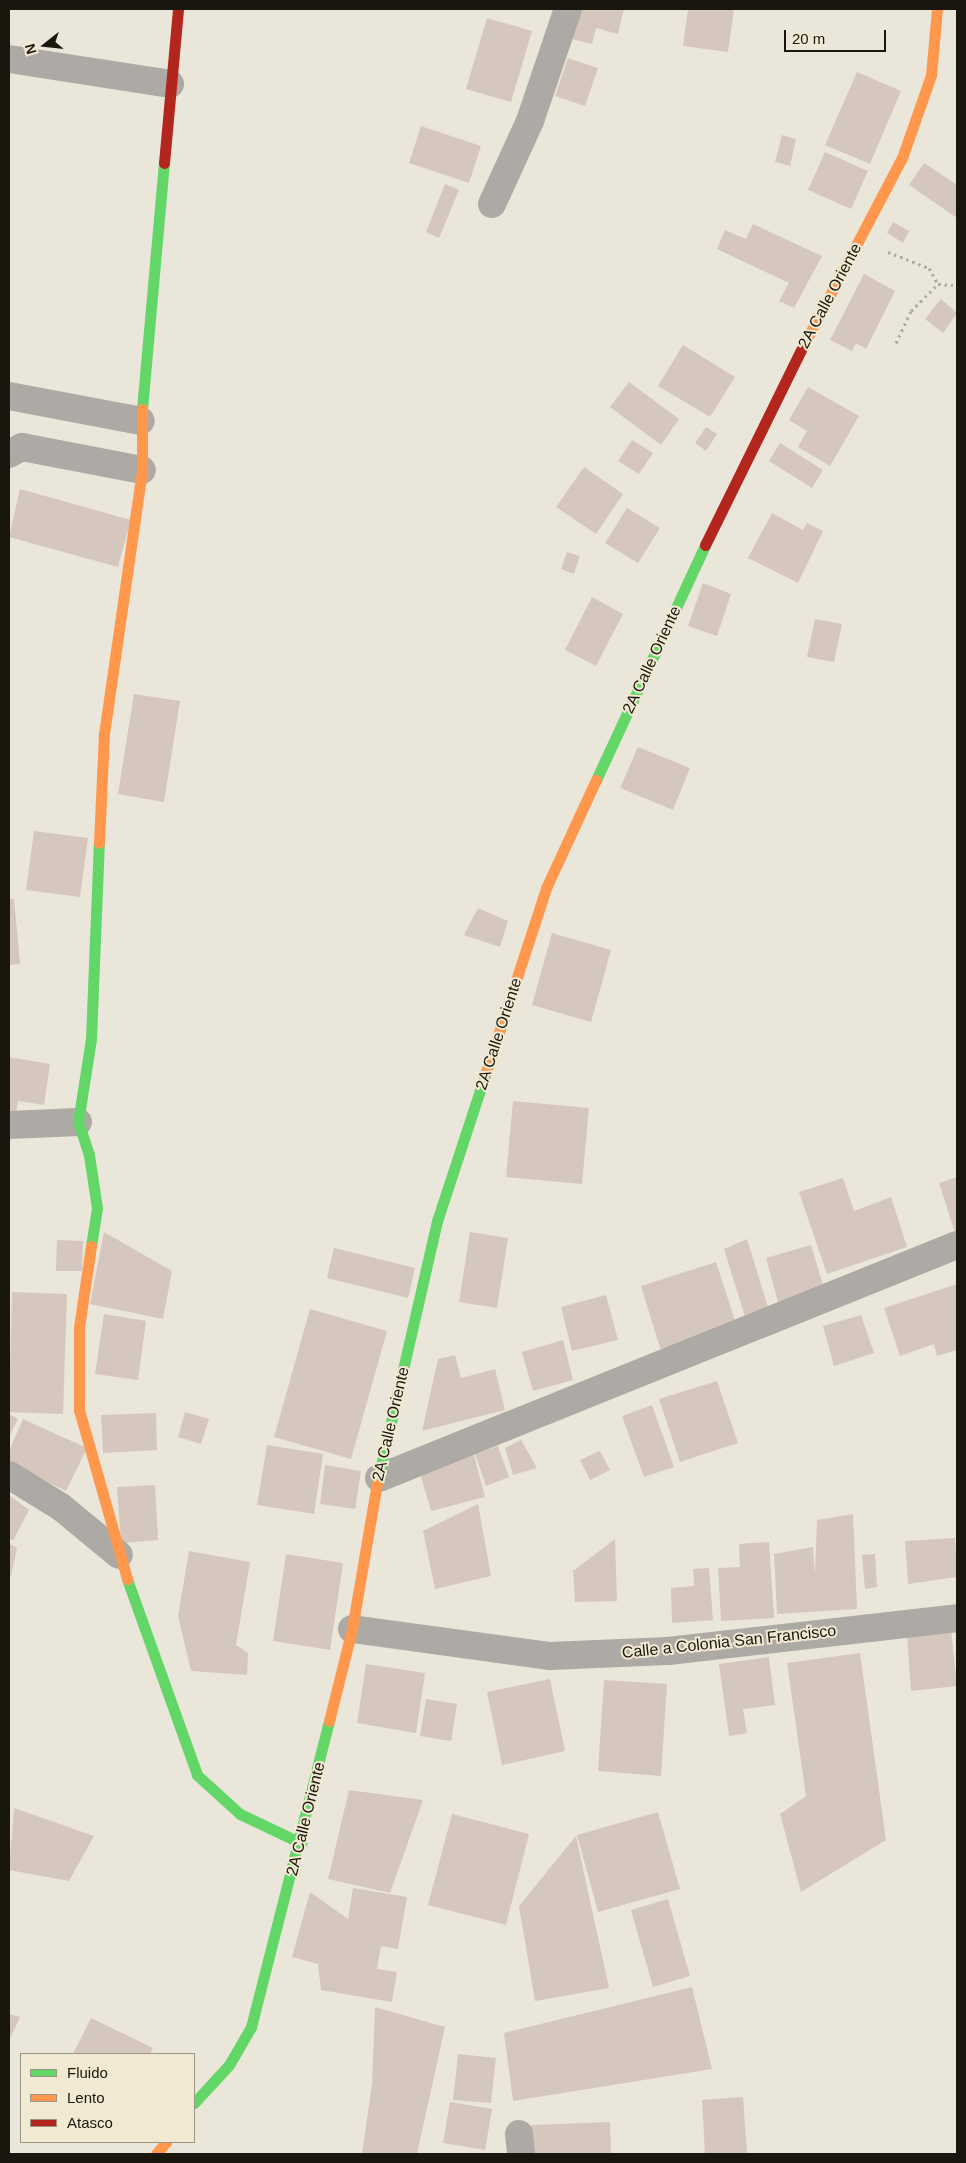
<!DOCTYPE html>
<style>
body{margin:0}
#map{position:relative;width:966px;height:2163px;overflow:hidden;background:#ebe6da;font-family:Arial,sans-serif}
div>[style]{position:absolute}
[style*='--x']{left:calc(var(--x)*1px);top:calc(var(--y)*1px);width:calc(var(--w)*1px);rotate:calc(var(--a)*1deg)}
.building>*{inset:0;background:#d6c7be}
.path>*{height:3px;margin-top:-1.5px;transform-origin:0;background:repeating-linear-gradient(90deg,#aca9a4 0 2.5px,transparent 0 6.5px)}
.street>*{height:28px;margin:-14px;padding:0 14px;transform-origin:14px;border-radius:14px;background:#ada9a4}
.fast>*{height:11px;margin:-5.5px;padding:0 5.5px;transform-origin:5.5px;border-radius:5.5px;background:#63d668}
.slow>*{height:11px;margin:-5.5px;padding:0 5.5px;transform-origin:5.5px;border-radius:5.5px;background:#ff974d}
.jam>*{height:11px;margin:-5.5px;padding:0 5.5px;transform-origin:5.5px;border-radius:5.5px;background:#b3261e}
span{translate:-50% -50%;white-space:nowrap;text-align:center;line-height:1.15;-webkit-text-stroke:4px #f2e9d3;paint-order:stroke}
.street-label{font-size:16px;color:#19160e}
.frame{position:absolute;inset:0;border:10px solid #19160e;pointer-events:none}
.legend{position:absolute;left:20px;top:2053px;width:175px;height:90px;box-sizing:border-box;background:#f2e9d3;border:1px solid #9b9584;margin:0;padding:6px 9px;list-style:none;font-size:15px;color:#19160e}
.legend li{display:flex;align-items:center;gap:10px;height:25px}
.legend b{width:25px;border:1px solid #9b9584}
.north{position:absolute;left:20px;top:20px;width:50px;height:50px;-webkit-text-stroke:4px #f2e9d3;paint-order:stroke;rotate:254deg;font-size:14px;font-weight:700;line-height:20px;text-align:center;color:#19160e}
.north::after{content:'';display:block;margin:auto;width:18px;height:22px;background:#19160e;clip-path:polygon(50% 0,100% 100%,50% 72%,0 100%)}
.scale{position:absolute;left:784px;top:30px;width:102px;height:22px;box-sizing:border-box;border:2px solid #19160e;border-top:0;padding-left:6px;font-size:15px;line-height:18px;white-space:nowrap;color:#19160e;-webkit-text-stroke:4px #f2e9d3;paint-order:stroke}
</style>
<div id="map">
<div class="building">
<div style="clip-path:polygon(580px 9px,624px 9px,618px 34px,596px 28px,592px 44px,572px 39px)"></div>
<div style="clip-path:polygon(688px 9px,734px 9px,728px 52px,683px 46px)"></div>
<div style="clip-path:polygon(487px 18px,532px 31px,511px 102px,466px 89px)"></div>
<div style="clip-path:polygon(568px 58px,598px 68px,585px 106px,555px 96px)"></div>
<div style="clip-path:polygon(857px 72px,901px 91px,870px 164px,825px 145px)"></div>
<div style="clip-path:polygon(421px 126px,481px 146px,469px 183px,409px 163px)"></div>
<div style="clip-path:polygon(782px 135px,796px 139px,790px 166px,775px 162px)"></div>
<div style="clip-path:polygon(825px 152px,868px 171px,851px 209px,808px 190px)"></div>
<div style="clip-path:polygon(924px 163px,957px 185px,957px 218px,909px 185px)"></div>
<div style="clip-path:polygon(445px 184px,459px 190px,439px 238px,426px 232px)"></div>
<div style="clip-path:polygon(893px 222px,909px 231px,903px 243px,887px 233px)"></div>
<div style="clip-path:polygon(753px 224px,822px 256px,794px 308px,779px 301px,789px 283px,717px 249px,725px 230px,746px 239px)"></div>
<div style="clip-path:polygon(864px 274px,895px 291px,866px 349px,856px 343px,852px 351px,830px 340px)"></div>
<div style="clip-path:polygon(941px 299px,957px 313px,943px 333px,925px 319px)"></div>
<div style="clip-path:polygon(683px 345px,735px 377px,710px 417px,658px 386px)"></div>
<div style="clip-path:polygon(629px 382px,679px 419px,661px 445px,610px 407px)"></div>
<div style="clip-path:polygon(808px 387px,859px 416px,830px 466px,798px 447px,807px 431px,789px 420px)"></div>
<div style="clip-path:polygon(706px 427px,717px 434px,706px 451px,695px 443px)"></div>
<div style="clip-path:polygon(632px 440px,653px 453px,639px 474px,618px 461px)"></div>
<div style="clip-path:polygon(780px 443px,823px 470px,812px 488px,769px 461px)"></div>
<div style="clip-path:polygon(584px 467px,623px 494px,596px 534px,556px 507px)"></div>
<div style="clip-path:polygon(20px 489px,131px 520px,118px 567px,9px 537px)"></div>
<div style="clip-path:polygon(627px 508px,660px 528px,638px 563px,605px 543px)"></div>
<div style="clip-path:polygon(772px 513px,803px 530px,807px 523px,823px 531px,798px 583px,748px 558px)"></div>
<div style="clip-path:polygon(567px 552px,580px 556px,574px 574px,561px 569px)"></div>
<div style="clip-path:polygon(703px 583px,731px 594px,717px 636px,688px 626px)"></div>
<div style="clip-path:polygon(592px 597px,623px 614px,596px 666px,565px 650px)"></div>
<div style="clip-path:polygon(815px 619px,842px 624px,834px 662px,807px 657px)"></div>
<div style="clip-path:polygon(134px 694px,180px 701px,164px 802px,118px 794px)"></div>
<div style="clip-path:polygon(638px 747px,690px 768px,673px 810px,620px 788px)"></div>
<div style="clip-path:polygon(34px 831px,88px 838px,80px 897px,26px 890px)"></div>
<div style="clip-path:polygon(9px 899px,14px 899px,20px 964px,9px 965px)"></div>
<div style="clip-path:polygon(478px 908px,508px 921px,500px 947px,464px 935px)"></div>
<div style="clip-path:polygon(552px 933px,611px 950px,591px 1022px,532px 1005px)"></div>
<div style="clip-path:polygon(9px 1057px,50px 1064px,44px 1105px,18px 1101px,15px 1121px,9px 1120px)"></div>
<div style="clip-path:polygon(513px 1101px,589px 1108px,582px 1184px,506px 1177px)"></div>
<div style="clip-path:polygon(957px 1177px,957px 1239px,939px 1183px)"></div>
<div style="clip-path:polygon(843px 1178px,854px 1211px,891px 1197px,907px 1247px,827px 1274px,799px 1192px)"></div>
<div style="clip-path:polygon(104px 1232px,172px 1271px,163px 1319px,90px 1304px)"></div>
<div style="clip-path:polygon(470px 1232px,508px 1238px,497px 1308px,459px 1302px)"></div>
<div style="clip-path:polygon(747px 1239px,770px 1314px,747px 1323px,724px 1249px)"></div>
<div style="clip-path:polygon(57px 1240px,83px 1241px,82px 1271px,56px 1271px)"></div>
<div style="clip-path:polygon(811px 1245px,824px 1288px,778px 1302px,766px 1258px)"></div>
<div style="clip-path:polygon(334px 1248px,415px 1268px,408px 1298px,327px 1278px)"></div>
<div style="clip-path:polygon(716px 1262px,737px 1327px,661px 1351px,641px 1286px)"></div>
<div style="clip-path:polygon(957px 1284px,957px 1350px,937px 1356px,934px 1344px,900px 1356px,884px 1308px)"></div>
<div style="clip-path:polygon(12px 1292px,67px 1294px,63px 1414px,9px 1412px)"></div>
<div style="clip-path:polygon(606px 1295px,618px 1340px,572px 1351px,561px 1307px)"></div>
<div style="clip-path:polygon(310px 1309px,387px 1331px,351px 1459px,274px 1437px)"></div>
<div style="clip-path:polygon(104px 1314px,146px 1321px,138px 1380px,95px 1374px)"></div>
<div style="clip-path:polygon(861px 1315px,874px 1353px,834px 1366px,823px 1326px)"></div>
<div style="clip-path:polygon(563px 1340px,573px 1380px,533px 1391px,522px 1352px)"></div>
<div style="clip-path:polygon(455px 1355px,461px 1378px,495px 1369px,505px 1410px,422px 1431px,438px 1359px)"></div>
<div style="clip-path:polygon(717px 1381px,738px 1443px,680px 1462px,659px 1399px)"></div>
<div style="clip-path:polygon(652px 1405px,674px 1467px,644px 1477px,622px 1416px)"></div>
<div style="clip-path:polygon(185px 1412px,209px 1419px,201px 1444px,178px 1437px)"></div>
<div style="clip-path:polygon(156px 1413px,157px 1450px,103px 1453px,101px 1415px)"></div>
<div style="clip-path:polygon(9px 1414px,18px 1419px,9px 1437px)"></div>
<div style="clip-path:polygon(23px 1419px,87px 1448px,66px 1491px,9px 1463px,9px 1451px)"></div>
<div style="clip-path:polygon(521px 1440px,537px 1468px,513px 1475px,505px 1448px)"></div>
<div style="clip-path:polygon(267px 1445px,323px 1454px,314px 1514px,257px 1505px)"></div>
<div style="clip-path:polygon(498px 1446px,509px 1477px,486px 1486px,475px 1454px)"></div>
<div style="clip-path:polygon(600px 1451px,610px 1470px,590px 1480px,580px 1460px)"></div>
<div style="clip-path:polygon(474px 1455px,485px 1497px,431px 1511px,419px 1470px)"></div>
<div style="clip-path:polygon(325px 1465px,361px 1471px,355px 1509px,320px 1504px)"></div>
<div style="clip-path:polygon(155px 1485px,158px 1540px,121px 1543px,117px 1487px)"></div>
<div style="clip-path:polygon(9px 1495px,29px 1510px,13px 1541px,9px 1538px)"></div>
<div style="clip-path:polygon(478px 1504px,491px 1576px,435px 1589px,423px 1531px)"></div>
<div style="clip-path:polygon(853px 1514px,857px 1609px,777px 1614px,774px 1554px,813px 1547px,815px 1574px,817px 1520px)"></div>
<div style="clip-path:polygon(955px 1538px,957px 1577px,908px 1584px,905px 1541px)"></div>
<div style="clip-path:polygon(615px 1539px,617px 1601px,575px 1602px,573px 1571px)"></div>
<div style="clip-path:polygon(769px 1542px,774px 1618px,721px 1621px,718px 1568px,740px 1567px,739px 1544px)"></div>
<div style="clip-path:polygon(9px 1543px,17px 1548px,11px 1576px,9px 1575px)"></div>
<div style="clip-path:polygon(189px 1551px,250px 1562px,236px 1645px,248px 1653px,247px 1675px,191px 1671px,178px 1616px)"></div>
<div style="clip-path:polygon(286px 1554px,343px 1563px,330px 1650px,273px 1641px)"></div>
<div style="clip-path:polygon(875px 1554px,877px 1587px,865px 1589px,862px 1555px)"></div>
<div style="clip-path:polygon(709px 1568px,713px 1620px,672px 1623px,671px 1588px,694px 1586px,693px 1569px)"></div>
<div style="clip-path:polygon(951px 1629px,957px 1686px,911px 1691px,907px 1635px)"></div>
<div style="clip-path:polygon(860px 1653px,886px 1840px,801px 1892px,780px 1814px,806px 1796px,787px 1663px)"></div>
<div style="clip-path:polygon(769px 1657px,775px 1705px,743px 1709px,747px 1733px,729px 1736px,719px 1664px)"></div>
<div style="clip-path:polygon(366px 1664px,425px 1673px,416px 1733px,357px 1723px)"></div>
<div style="clip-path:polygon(550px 1679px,565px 1751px,502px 1765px,487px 1692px)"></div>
<div style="clip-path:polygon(604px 1680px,667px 1684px,661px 1776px,598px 1771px)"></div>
<div style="clip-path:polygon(426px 1699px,457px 1704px,451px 1741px,420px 1736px)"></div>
<div style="clip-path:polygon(349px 1790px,423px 1800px,390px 1893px,328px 1879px)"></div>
<div style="clip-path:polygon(14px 1808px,94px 1836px,69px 1881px,9px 1870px)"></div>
<div style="clip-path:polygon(658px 1812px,680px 1889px,598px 1912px,577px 1835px)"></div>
<div style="clip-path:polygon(452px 1814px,529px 1834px,506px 1925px,428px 1905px)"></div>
<div style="clip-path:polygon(576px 1836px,609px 1988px,535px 2001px,519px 1906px)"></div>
<div style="clip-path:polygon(353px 1888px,407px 1897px,398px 1949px,381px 1946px,377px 1969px,397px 1972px,392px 2002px,321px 1990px,318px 1964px,292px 1957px,310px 1892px,348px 1919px)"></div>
<div style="clip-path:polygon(668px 1899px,690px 1976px,653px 1987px,631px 1910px)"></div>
<div style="clip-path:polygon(692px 1987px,712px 2069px,513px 2101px,504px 2033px)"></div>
<div style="clip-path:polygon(375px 2007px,445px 2027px,417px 2154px,362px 2154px,372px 2084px)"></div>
<div style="clip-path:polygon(9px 2014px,20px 2017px,9px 2041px)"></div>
<div style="clip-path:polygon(91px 2018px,153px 2048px,150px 2054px,73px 2054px)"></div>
<div style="clip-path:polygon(458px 2054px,496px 2058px,491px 2103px,453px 2100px)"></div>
<div style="clip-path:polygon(743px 2097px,747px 2154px,705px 2154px,702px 2100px)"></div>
<div style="clip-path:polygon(450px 2102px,492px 2109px,485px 2150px,443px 2143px)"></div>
<div style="clip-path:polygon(610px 2122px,611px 2154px,532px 2154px,531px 2125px)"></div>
</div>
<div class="path">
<div style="--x:888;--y:252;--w:44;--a:21.3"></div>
<div style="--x:929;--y:268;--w:18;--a:61"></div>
<div style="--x:938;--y:284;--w:15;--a:4"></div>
<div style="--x:896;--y:343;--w:35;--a:-65"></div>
<div style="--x:911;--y:311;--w:38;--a:-45"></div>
</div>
<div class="street">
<div style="--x:9;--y:59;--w:163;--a:8.8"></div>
<div style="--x:492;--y:204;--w:91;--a:-65.4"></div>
<div style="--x:530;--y:121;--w:118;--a:-71.3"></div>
<div style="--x:9;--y:396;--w:134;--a:10.7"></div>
<div style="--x:9;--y:454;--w:15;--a:-28"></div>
<div style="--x:22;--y:447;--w:122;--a:10.9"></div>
<div style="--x:9;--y:1125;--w:69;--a:-2.5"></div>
<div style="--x:9;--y:1475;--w:61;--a:31.6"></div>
<div style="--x:61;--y:1507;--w:75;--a:39.6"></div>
<div style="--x:379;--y:1478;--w:623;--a:-21.96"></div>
<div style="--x:352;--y:1629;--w:200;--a:7.8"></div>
<div style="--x:550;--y:1656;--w:118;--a:-2.4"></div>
<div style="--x:668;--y:1651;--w:291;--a:-6.5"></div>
<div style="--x:519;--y:2134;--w:20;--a:84"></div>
</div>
<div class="fast">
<div style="--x:142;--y:409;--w:247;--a:-84.9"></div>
<div style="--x:596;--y:780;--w:259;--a:-65.1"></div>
<div style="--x:91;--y:1246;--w:38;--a:-81"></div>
<div style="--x:97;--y:1208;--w:54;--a:-98.6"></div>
<div style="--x:89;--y:1155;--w:35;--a:-108"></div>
<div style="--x:78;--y:1122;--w:84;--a:-81.1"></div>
<div style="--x:91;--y:1039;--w:196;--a:-87.7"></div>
<div style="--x:377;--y:1483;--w:269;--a:-77.1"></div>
<div style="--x:437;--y:1221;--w:157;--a:-71.8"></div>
<div style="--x:127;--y:1579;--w:208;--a:70.3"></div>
<div style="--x:197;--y:1775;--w:58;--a:42.2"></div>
<div style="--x:240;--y:1814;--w:68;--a:25.4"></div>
<div style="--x:194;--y:2103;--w:52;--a:-47.4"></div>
<div style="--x:229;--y:2065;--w:44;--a:-59.9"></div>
<div style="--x:251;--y:2027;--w:316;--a:-75.7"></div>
</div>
<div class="slow">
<div style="--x:801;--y:350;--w:217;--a:-62.3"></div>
<div style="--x:902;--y:158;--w:88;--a:-70.7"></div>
<div style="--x:931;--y:75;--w:66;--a:-84.8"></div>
<div style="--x:99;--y:843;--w:109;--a:-87.4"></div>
<div style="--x:104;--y:734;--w:267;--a:-81.8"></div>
<div style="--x:142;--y:470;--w:61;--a:-90"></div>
<div style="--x:486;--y:1072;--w:194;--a:-71.9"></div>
<div style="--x:546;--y:888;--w:119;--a:-65.2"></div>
<div style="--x:91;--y:1246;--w:82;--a:98.4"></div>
<div style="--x:79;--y:1327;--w:83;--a:90"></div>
<div style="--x:79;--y:1410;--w:176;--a:74.1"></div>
<div style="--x:329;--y:1721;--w:95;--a:-76"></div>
<div style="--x:352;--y:1629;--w:148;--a:-80.3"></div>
<div style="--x:156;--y:2154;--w:16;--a:-50"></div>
</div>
<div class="jam">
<div style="--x:164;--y:163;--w:155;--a:-84.8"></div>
<div style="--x:705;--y:545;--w:217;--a:-63.8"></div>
</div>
<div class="street-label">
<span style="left:830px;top:296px;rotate:-62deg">2A Calle Oriente</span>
<span style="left:652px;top:660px;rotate:-65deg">2A Calle Oriente</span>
<span style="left:499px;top:1034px;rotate:-72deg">2A Calle Oriente</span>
<span style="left:391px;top:1424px;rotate:-77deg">2A Calle Oriente</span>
<span style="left:729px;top:1642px;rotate:-6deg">Calle a Colonia San Francisco</span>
<span style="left:306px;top:1819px;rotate:-76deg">2A Calle Oriente</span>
</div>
<div class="frame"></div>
<ul class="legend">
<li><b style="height:6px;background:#63d668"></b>Fluido</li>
<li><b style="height:6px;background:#ff974d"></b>Lento</li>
<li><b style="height:6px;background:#b3261e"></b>Atasco</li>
</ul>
<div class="north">N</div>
<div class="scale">20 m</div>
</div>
